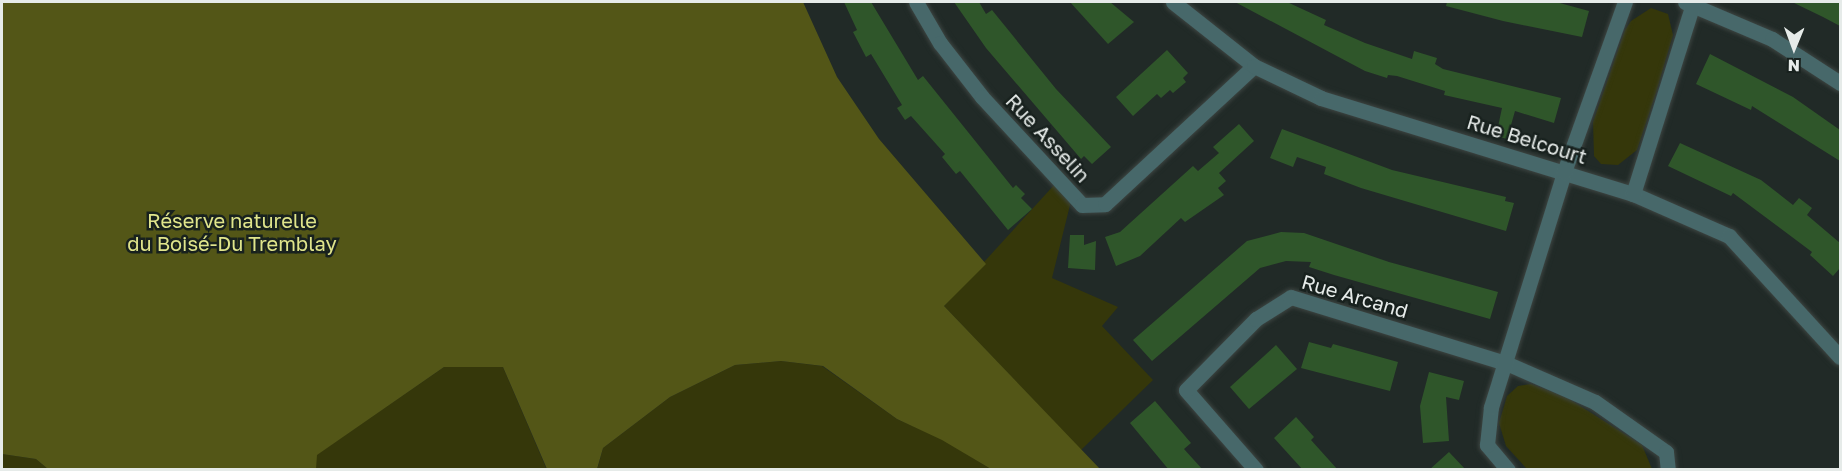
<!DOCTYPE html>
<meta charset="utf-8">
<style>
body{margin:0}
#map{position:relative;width:1842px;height:471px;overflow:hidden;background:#212a27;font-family:"Golos Text",sans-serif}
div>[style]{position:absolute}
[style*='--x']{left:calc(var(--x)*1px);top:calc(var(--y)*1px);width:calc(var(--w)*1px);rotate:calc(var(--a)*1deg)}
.green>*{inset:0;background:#35370a}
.forest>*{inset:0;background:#535617}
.building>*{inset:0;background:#2f562a}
.roads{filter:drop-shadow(0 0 2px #3d4542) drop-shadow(0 0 2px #3d4542)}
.minor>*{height:15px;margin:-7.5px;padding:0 7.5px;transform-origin:7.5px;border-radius:7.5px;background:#47686a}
span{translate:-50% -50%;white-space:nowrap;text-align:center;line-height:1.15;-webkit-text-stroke:5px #18211e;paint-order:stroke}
.street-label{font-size:20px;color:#e6ebe9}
.park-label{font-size:20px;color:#e0e58b}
.frame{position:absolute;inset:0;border:3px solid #e6ebe9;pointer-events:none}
.north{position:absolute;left:1764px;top:18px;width:60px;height:60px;-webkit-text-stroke:4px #18211e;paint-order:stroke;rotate:181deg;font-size:16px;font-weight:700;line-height:24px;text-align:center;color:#e6ebe9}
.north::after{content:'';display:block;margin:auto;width:21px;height:27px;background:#e6ebe9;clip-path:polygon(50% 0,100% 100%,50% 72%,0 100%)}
</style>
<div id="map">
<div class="green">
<div style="clip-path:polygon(1651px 8px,1668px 14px,1673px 35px,1656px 93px,1637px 150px,1618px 165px,1601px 164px,1594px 156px,1593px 122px,1625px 30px,1631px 21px)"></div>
<div style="clip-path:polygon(1055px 184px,1071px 201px,1052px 278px,1118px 307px,1102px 326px,1153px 380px,1081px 450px,944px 306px)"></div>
<div style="clip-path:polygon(781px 361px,822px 366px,897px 419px,942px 439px,991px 469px,597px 470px,603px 448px,670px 397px,735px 365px)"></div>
<div style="clip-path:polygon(444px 367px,503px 367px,547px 470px,316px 470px,316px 455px)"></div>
<div style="clip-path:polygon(1531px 384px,1566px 397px,1642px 445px,1652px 469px,1527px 469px,1506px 446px,1499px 423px,1507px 396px,1518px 386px)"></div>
<div style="clip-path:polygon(2px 454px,36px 459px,48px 469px,2px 470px)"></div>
</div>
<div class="forest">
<div style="clip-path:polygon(2px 2px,803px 2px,837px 77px,879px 139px,986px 264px,944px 306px,1100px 469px,991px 469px,942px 440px,897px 419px,823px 366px,781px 361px,735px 365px,670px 397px,603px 448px,597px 469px,547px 469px,503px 367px,444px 367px,317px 455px,316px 469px,48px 469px,36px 459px,2px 454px)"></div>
</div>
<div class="building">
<div style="clip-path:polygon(844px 2px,871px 2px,918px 80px,923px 76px,1013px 188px,1016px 185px,1025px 194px,1021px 198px,1032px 209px,1008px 230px,960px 171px,956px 174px,942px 157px,945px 154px,911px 116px,905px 120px,897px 108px,902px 105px,871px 54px,866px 57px,853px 32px,857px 30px)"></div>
<div style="clip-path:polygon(954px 2px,979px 2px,986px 14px,992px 10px,1056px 89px,1111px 147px,1092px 164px,1084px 156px,1081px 159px,986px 48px)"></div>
<div style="clip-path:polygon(1070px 2px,1110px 2px,1134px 22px,1108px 44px)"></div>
<div style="clip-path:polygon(1235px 2px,1287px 2px,1326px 20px,1324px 25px,1365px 43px,1412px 59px,1414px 51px,1437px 58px,1435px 64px,1443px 69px,1561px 98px,1554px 123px,1515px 111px,1507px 139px,1496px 136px,1502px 108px,1444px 95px,1445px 91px,1397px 76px,1388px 75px,1387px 78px,1365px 71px)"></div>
<div style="clip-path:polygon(1447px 2px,1556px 2px,1589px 11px,1582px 37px,1503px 21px,1446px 6px)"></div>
<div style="clip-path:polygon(1792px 2px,1840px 2px,1840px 26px,1823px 17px)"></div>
<div style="clip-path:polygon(1167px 50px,1188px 73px,1183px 78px,1186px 82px,1173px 93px,1170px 90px,1161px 98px,1157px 94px,1133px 116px,1116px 97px)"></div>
<div style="clip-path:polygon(1710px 54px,1793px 97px,1840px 130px,1840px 161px,1752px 106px,1751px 110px,1696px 84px)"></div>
<div style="clip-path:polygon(1239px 124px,1254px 141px,1219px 173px,1226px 181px,1218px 188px,1224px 195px,1185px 222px,1181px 218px,1140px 256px,1116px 266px,1105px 237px,1120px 232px,1193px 166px,1198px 171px,1219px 153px,1213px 147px)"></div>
<div style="clip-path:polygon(1282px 129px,1392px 170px,1506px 197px,1505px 201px,1514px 203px,1506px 231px,1361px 188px,1324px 174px,1326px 167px,1297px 157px,1293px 167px,1270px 158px)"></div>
<div style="clip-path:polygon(1680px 143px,1761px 180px,1793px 205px,1799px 198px,1812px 208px,1807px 215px,1840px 243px,1840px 268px,1833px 276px,1810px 255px,1812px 252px,1733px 193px,1731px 196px,1668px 166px)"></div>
<div style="clip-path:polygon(1281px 232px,1304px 233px,1389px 262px,1498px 292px,1490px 319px,1334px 275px,1309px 267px,1311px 262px,1286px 261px,1260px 268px,1152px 361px,1133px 340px,1247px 241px)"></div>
<div style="clip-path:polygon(1070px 235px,1084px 235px,1084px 245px,1096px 241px,1095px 270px,1068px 268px)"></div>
<div style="clip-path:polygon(1309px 342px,1331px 348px,1333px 344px,1398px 362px,1390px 391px,1301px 368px)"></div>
<div style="clip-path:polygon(1276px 345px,1297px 369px,1249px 409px,1230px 387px)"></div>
<div style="clip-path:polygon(1429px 372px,1464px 381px,1459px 400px,1446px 397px,1449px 441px,1423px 443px,1420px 406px)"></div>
<div style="clip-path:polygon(1155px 401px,1191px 443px,1184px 449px,1203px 470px,1169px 470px,1130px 423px)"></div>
<div style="clip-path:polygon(1296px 417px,1314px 437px,1311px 440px,1338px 470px,1303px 470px,1274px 438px)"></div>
<div style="clip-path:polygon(1449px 452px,1466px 470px,1429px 470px)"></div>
</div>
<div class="roads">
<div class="minor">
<div style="--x:916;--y:2;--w:48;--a:59.7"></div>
<div style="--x:940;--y:43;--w:68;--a:52.1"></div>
<div style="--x:982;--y:97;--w:147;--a:47.2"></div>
<div style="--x:1082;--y:205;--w:23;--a:-2"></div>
<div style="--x:1105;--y:204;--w:203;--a:-42.8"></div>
<div style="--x:1173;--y:2;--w:103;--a:38.3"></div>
<div style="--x:1254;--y:66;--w:74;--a:25.5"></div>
<div style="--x:1321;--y:98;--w:326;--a:17.1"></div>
<div style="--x:1633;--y:194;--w:105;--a:23.6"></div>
<div style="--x:1729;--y:236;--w:164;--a:47.5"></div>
<div style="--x:1685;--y:2;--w:95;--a:23"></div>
<div style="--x:1772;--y:39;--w:81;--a:32.9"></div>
<div style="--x:1633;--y:194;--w:199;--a:-72.5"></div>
<div style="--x:1256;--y:470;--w:106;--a:-131.2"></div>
<div style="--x:1186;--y:390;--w:100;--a:-45.4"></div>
<div style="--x:1256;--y:319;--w:41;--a:-32.2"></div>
<div style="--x:1291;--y:297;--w:225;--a:17.1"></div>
<div style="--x:1506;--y:363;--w:97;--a:23.7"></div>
<div style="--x:1595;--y:402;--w:87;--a:35.2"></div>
<div style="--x:1666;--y:452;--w:18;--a:84"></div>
<div style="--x:1508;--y:470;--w:33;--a:-130"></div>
<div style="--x:1487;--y:445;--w:38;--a:-84"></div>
<div style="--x:1491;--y:407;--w:246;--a:-72.7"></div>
<div style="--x:1564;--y:172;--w:181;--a:-70.3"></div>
</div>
</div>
<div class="street-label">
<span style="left:1048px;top:138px;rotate:47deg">Rue Asselin</span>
<span style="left:1527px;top:139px;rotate:17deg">Rue Belcourt</span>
<span style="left:1355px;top:296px;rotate:16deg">Rue Arcand</span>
</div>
<div class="park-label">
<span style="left:232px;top:232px">Réserve naturelle<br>du Boisé-Du Tremblay</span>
</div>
<div class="frame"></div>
<div class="north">N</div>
</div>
